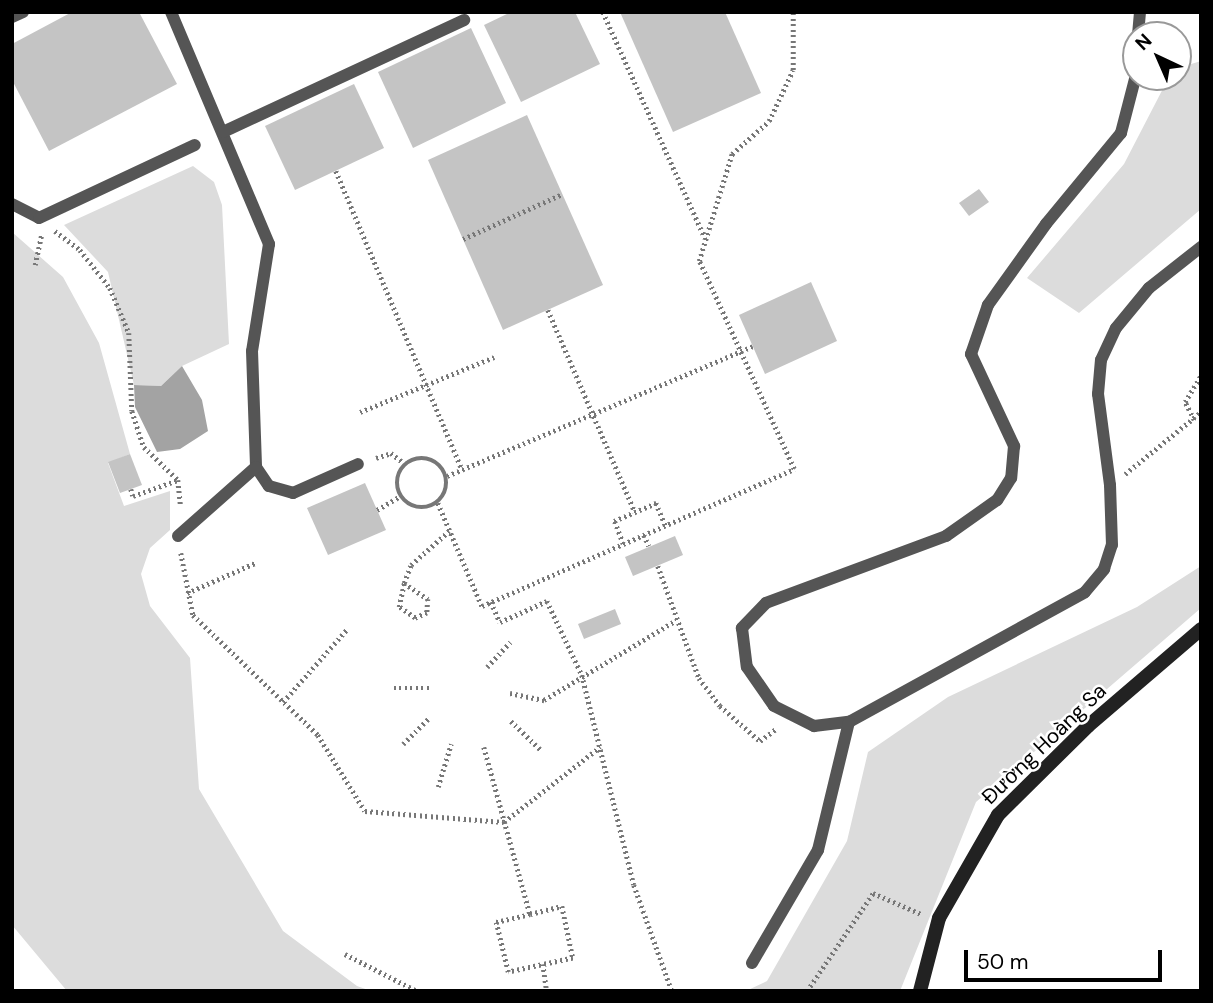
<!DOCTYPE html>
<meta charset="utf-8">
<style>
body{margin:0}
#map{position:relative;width:1213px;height:1003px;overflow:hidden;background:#fff;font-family:"DM Sans",sans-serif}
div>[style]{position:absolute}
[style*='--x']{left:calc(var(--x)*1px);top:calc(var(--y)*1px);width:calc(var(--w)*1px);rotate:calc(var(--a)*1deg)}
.green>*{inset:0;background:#dcdcdc}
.water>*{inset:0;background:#a3a3a3}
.building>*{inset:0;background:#c4c4c4}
.path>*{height:4.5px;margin-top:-2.25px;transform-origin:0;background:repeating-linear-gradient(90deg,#777 0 2px,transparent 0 5.5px)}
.path>.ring{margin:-2.25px;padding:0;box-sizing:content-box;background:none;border:4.5px solid #777;border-radius:50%}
.lane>*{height:12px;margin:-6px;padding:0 6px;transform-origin:6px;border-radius:6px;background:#555}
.secondary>*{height:14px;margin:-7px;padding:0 7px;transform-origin:7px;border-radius:7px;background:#222}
span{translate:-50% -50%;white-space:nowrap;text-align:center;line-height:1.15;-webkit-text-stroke:5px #fff;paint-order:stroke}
.street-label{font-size:21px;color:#000}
.frame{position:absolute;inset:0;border:14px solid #000;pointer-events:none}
.north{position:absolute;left:1122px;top:21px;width:70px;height:70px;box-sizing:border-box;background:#fff;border:2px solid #999;border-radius:50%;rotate:316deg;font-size:19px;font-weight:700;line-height:28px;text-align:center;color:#000}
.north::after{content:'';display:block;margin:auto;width:24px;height:32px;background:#000;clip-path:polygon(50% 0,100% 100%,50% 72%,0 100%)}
.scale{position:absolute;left:964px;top:950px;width:198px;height:32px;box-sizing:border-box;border:4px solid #000;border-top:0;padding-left:9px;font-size:21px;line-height:24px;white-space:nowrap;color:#000;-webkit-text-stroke:5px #fff;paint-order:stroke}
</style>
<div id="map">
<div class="green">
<div style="clip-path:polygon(1201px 61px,1201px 209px,1079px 313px,1027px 278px,1124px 164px,1169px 77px,1178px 77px,1178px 68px)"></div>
<div style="clip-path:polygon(193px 166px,214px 182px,222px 205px,229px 344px,182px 366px,161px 386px,134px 385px,108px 272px,64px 225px)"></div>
<div style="clip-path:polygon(12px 232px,63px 277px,99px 343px,130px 454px,108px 463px,124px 506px,170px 491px,170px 530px,150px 548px,141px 574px,150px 606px,190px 658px,199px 789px,283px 931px,357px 986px,371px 991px,67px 991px,12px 925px)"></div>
<div style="clip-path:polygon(1201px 566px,1201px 608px,976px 802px,900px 991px,746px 991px,767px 981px,847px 841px,868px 752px,948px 697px,1137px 607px)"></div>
</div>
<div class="water">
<div style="clip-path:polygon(182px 366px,202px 400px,208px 431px,180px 449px,157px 452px,135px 407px,134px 385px,161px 386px)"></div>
</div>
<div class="building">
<div style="clip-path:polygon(72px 12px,139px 12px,177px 84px,49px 151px,12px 80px,12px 44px)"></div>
<div style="clip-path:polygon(511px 12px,575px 12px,600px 64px,521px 102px,484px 25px)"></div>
<div style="clip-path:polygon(620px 12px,725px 12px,761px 93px,673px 132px)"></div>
<div style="clip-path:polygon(471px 28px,506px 103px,413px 148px,378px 72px)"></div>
<div style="clip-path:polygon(354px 84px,384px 148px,295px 190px,265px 126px)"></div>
<div style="clip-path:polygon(527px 115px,603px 285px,503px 330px,428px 160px)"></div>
<div style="clip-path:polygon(979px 189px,989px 202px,969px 216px,959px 203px)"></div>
<div style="clip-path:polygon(811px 282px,837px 341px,765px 374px,739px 315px)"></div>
<div style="clip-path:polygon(130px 454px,142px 485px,120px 493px,108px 462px)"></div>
<div style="clip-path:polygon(365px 483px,386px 530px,328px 555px,307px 508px)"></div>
<div style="clip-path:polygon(675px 536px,683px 555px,633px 576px,625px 557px)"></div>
<div style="clip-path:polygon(615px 609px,621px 624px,584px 639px,578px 624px)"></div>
</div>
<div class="path">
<div style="--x:603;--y:12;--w:248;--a:65.7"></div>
<div style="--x:336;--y:171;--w:324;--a:67.1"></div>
<div style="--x:55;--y:231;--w:31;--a:37"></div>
<div style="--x:80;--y:250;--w:48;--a:51.7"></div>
<div style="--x:110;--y:288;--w:49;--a:67.1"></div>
<div style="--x:129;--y:333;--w:78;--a:87.8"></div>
<div style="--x:132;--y:411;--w:38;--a:72"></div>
<div style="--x:144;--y:447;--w:47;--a:44.1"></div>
<div style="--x:178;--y:480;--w:27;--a:84"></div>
<div style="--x:463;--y:239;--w:109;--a:-24.4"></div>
<div style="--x:35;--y:265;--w:30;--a:-78"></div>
<div style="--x:548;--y:310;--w:220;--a:66.7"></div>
<div style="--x:360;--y:412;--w:145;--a:-22.3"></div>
<div style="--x:1194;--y:420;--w:20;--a:-117"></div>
<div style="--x:1185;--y:402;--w:31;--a:-59"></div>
<div class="ring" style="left:397px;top:458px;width:45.5px;height:45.5px"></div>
<div style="--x:376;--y:458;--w:16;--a:-18"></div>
<div style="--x:391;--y:453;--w:18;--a:38"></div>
<div style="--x:1125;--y:474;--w:98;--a:-39.2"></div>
<div style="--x:447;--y:476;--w:332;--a:-23"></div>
<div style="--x:131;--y:489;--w:7;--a:74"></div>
<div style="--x:133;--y:496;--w:48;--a:-19.6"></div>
<div style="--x:438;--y:503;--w:112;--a:66.9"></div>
<div style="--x:482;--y:606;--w:341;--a:-23.7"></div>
<div style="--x:794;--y:469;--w:229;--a:-114.5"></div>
<div style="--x:699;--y:261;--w:112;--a:-72.9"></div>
<div style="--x:732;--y:154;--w:50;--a:-41.7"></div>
<div style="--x:769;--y:121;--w:56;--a:-64.8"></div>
<div style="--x:793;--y:70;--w:58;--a:-90"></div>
<div style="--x:377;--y:510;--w:27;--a:-31"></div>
<div style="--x:644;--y:535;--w:12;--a:66"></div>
<div style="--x:623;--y:544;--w:25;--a:-111"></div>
<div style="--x:614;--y:521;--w:46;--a:-23.2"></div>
<div style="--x:656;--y:503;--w:25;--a:67"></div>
<div style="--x:181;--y:553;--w:63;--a:79"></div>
<div style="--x:193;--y:615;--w:173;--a:43.8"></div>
<div style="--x:318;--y:735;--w:89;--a:58.3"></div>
<div style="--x:365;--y:811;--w:139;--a:4.5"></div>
<div style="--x:504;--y:822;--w:122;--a:-38"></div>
<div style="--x:658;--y:566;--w:119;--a:69.9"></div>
<div style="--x:699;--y:678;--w:35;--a:53"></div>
<div style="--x:720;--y:706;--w:53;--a:41.2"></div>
<div style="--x:760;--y:741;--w:21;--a:-37"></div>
<div style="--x:404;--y:583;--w:29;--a:34"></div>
<div style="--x:428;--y:599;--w:14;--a:94"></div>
<div style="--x:427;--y:613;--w:13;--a:157"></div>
<div style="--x:415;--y:618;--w:19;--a:-145"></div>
<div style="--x:399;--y:607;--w:25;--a:-78"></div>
<div style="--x:404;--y:583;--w:19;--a:-69"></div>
<div style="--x:411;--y:565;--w:51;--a:-41.8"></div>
<div style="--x:187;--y:593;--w:74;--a:-23.8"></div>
<div style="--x:491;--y:602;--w:22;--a:66"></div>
<div style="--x:500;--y:622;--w:51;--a:-24.1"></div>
<div style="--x:547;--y:601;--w:82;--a:64.7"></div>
<div style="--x:582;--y:675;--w:216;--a:76.1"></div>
<div style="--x:634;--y:885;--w:113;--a:70.3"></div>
<div style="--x:487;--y:667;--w:34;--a:-47"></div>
<div style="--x:394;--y:688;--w:37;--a:0"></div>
<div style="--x:510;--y:693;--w:35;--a:12"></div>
<div style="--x:544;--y:700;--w:153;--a:-31.1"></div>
<div style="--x:283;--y:702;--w:98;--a:-48.7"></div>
<div style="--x:511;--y:721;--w:42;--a:44"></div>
<div style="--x:403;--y:744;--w:37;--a:-45"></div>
<div style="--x:484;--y:747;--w:173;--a:74.6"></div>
<div style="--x:530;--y:914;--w:33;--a:-14"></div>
<div style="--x:562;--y:906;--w:53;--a:78.1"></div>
<div style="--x:573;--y:958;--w:66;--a:167.8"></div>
<div style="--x:508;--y:972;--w:51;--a:-103.5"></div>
<div style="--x:496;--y:922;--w:35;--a:-13"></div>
<div style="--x:438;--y:787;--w:45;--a:-73.2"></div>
<div style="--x:345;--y:954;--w:81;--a:27.2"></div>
<div style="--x:543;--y:964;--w:27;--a:82"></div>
<div style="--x:807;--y:991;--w:118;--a:-56"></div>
<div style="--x:873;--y:893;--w:52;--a:23.6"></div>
</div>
<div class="lane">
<div style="--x:171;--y:12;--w:252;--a:67.1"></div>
<div style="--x:269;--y:244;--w:108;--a:99"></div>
<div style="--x:252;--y:351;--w:116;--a:88"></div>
<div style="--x:256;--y:467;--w:23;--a:56"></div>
<div style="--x:269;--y:486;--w:25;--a:16"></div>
<div style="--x:293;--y:493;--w:71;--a:-24"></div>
<div style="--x:12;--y:17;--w:12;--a:-24"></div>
<div style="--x:1138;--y:35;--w:23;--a:-85"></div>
<div style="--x:1136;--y:75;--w:60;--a:104.5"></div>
<div style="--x:1121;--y:133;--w:118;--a:129.5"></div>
<div style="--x:1046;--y:224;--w:100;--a:125.6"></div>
<div style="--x:988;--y:305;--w:52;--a:109.1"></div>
<div style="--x:971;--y:354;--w:102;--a:64.9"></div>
<div style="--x:1014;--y:446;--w:32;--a:95"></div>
<div style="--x:1011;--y:478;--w:26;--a:122"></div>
<div style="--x:997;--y:500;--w:62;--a:144.8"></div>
<div style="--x:946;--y:536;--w:192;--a:159.6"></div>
<div style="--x:766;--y:603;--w:35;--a:134"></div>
<div style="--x:742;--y:628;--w:39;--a:83"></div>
<div style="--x:747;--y:667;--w:47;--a:55.3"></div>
<div style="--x:774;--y:706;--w:45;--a:26.6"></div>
<div style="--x:814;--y:726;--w:35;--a:-7"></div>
<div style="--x:849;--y:722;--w:269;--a:-28.8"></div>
<div style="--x:1085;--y:592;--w:30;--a:-50"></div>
<div style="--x:1104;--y:569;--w:25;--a:-72"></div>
<div style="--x:1112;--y:545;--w:60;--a:-91.9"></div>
<div style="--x:1110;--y:485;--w:92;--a:-97.5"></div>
<div style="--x:1098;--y:394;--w:34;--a:-85"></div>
<div style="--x:1101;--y:360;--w:35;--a:-65"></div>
<div style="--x:1116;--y:328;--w:52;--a:-50.5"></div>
<div style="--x:1149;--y:288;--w:66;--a:-38.3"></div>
<div style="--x:223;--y:132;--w:266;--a:-24.9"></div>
<div style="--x:12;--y:204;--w:30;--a:27"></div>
<div style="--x:39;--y:218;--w:172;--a:-25.1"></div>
<div style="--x:178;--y:536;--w:104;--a:-41.5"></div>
<div style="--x:752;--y:963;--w:131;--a:-59.7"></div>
<div style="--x:818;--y:850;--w:132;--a:-76.4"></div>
</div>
<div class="secondary">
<div style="--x:920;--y:991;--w:75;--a:-75.4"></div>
<div style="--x:939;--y:918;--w:119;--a:-60.2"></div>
<div style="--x:998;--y:815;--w:127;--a:-44.7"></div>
<div style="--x:1088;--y:726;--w:149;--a:-40.6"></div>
</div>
<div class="street-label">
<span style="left:1044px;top:744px;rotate:-44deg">Đường Hoàng Sa</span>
</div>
<div class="frame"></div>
<div class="north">N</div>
<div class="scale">50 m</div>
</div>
